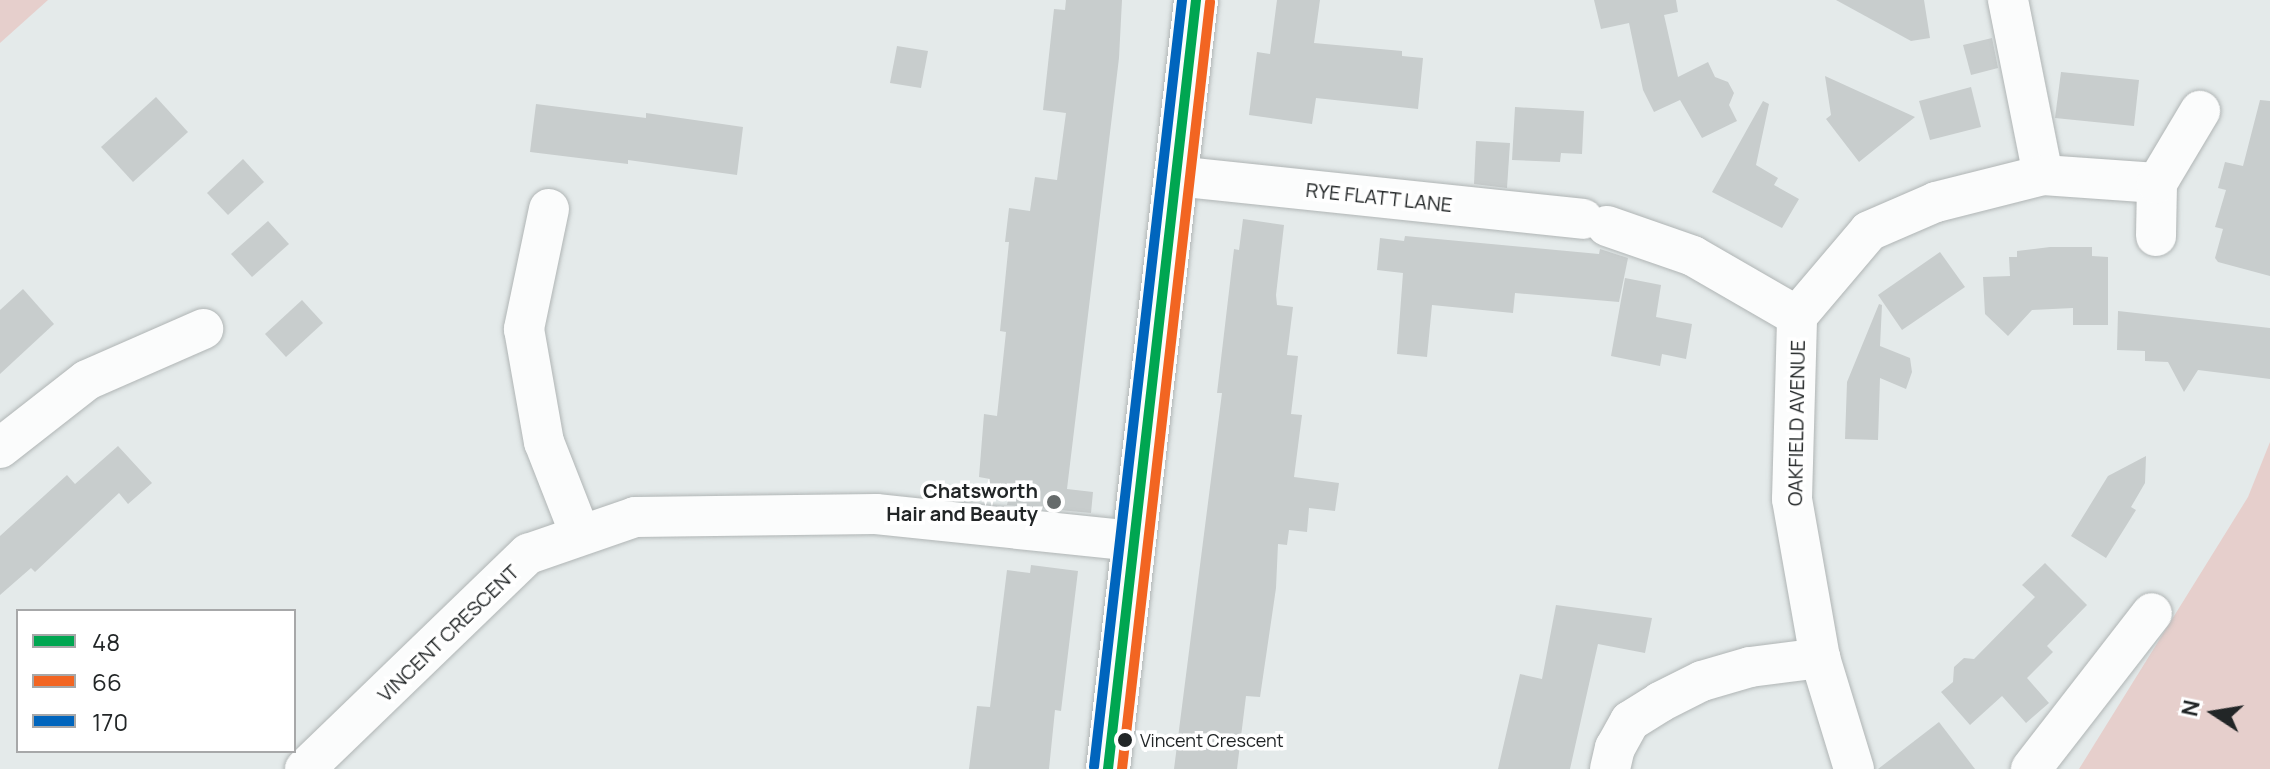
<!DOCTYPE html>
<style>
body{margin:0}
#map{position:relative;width:2270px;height:769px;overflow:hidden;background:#e4eaea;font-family:Manrope,sans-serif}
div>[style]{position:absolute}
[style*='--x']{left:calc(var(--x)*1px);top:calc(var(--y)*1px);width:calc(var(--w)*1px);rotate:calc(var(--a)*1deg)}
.green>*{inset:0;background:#e6cfcc}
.building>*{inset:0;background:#c8cdcd}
.roads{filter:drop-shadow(0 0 2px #b0b5b5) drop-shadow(0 0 2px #b0b5b5)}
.street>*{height:40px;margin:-20px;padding:0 20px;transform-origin:20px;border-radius:20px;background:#fbfcfc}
.highway>*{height:44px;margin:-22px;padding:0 22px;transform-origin:22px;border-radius:22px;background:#fbfcfc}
.bus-1>*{height:10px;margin:-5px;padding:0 5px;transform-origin:5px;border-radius:5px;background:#00a651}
.bus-2>*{height:10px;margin:-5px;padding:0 5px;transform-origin:5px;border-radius:5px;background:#f26522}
.bus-3>*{height:10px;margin:-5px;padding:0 5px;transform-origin:5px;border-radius:5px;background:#0065bd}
.dots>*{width:22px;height:22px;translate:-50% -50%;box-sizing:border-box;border:4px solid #fff;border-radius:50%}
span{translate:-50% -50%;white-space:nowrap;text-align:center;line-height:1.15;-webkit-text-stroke:7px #fff;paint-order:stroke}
.bus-label{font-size:18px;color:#222627}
.left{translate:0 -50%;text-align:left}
.street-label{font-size:20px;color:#222627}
.poi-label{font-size:20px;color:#222627;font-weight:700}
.right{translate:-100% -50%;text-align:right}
.legend{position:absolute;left:16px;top:609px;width:280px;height:144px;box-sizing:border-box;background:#fff;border:2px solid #a7a8a9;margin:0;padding:10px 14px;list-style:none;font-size:24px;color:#222627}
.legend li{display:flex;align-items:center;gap:16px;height:40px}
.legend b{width:40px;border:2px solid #a7a8a9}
.north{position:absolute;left:2174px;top:673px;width:80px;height:80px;-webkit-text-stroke:6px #fff;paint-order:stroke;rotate:282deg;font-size:22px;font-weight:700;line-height:32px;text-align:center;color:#222627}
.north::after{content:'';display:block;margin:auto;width:28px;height:36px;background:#222627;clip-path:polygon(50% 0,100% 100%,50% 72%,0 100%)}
</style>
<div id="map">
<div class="green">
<div style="clip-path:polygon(0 0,48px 0,0 43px)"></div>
<div style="clip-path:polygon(2270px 442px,2270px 769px,2079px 769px,2248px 497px)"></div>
</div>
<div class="building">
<div style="clip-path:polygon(1066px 0,1122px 0,1119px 58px,1067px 489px,1093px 492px,1091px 513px,1007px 505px,1008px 500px,988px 498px,990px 479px,979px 477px,984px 414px,997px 416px,1006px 332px,1000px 331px,1009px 242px,1005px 242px,1009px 208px,1030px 211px,1035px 177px,1057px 180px,1066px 113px,1043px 110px,1054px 9px,1065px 10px)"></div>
<div style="clip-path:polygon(1277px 0,1320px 0,1314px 43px,1402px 51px,1402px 56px,1423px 58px,1418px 109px,1316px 98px,1312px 124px,1249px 115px,1257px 52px,1270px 54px)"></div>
<div style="clip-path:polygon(1594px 0,1676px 0,1678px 12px,1664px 15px,1678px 77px,1708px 62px,1715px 77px,1728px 82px,1734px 93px,1729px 105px,1737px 121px,1702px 138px,1680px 100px,1654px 112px,1643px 90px,1629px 23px,1601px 29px)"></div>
<div style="clip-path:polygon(1836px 0,1924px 0,1930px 38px,1911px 41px)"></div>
<div style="clip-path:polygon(1992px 38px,1998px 68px,1971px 75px,1963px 45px)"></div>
<div style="clip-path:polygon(897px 46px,928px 51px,921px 88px,890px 83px)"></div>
<div style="clip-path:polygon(2061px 72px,2139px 80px,2134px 126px,2055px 118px)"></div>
<div style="clip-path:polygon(1825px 76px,1915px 117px,1859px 162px,1826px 119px,1831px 115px)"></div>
<div style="clip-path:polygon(1971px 87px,1981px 127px,1930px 140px,1919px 101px)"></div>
<div style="clip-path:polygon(156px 97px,188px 132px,133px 182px,101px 147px)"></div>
<div style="clip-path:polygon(2260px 100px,2270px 101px,2270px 276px,2218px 262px,2215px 258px,2223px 229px,2215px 227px,2226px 190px,2218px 188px,2225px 162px,2243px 166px)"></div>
<div style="clip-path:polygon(1763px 101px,1769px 104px,1756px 165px,1778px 178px,1774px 185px,1799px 199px,1782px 228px,1712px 192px)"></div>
<div style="clip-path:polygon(536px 104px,646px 118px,646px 113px,743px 127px,737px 175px,628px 160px,628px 164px,530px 152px)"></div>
<div style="clip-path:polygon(1515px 107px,1584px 111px,1582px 154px,1561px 153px,1560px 162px,1512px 160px)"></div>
<div style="clip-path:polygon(1476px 141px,1510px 143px,1507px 188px,1474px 184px)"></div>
<div style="clip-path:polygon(243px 159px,264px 182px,228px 215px,207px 193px)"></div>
<div style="clip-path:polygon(1243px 219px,1284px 225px,1276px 295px,1277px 305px,1293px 307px,1287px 355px,1298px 356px,1291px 414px,1302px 415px,1294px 477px,1339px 483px,1335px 511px,1309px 508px,1307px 532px,1289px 530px,1287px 545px,1278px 544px,1276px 588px,1260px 697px,1246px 696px,1237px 769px,1174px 769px,1222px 393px,1217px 393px,1234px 249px,1239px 250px)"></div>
<div style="clip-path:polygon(268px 221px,289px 244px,252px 277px,231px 254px)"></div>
<div style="clip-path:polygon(1405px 236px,1599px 254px,1600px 249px,1628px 258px,1619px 302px,1515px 293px,1513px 313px,1432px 305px,1427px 357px,1397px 354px,1403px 273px,1377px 270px,1380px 238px,1404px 241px)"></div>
<div style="clip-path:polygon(2050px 247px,2092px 247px,2092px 256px,2108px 257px,2108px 325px,2073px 325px,2073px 308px,2032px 310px,2008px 336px,1985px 314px,1983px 277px,2010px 276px,2009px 257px,2017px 257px,2017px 251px)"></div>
<div style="clip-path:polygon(1940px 252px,1965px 287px,1902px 330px,1878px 295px)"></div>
<div style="clip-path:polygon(1625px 278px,1661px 285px,1656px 317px,1692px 324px,1686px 359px,1662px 354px,1660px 366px,1611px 356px)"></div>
<div style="clip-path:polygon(23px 289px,54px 324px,0 374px,0 310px)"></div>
<div style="clip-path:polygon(302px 300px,323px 323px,286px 357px,265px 334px)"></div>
<div style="clip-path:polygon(1879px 304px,1882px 305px,1880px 346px,1910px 358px,1912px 372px,1906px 389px,1880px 378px,1878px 440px,1845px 439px,1847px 382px)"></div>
<div style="clip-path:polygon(2118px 311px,2270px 328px,2270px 379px,2198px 370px,2184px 392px,2168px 362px,2145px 361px,2145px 351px,2117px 350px)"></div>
<div style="clip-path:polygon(118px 446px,152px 483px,128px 504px,119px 493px,35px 572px,31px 568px,0 595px,0 536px,67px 475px,75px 484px)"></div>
<div style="clip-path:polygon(2146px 456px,2145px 483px,2131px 507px,2136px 510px,2106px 558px,2071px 536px,2108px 476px)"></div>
<div style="clip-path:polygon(2045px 563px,2087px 605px,2047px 646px,2053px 652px,2027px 678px,2049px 703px,2026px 723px,2002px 696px,1970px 725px,1941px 692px,1953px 682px,1954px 667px,1964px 658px,1974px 659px,2035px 597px,2022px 585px)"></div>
<div style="clip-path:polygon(1031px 565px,1078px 571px,1061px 711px,1055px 710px,1049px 769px,969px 769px,977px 706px,990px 707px,1007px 570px,1030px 573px)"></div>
<div style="clip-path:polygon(1556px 605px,1652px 618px,1645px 653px,1598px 644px,1570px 769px,1498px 769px,1520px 674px,1542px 679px)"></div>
<div style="clip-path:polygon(1939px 722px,1975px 769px,1878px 769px)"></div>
</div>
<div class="roads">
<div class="street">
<div style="--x:2008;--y:0;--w:178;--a:78.7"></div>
<div style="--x:1175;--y:176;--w:410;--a:6"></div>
<div style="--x:549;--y:209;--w:123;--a:101.8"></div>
<div style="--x:524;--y:329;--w:115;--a:80"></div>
<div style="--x:544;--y:442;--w:99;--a:68.6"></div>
<div style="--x:1607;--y:226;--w:91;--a:19.2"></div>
<div style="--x:1693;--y:256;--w:120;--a:30"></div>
<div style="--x:2156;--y:236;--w:53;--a:-88.9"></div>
<div style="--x:0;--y:448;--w:110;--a:-38"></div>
<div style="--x:87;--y:380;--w:127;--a:-23.7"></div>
<div style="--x:305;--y:769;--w:310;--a:-44"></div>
<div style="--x:528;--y:554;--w:113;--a:-19.1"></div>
<div style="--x:635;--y:517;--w:241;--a:-0.7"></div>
<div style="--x:876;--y:514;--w:258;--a:6"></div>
<div style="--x:1610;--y:769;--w:22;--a:-77"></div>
<div style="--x:1615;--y:748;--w:31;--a:-61"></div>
<div style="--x:1630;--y:721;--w:36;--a:-32"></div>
<div style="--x:1660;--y:702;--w:47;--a:-26.6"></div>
<div style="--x:1702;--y:681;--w:50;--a:-16.3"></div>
<div style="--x:1750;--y:667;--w:71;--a:-7.3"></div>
<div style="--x:1854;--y:769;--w:116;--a:-107"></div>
<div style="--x:1820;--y:658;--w:161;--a:-100"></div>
<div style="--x:1792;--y:499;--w:183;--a:-88.4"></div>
<div style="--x:1797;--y:316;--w:111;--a:-49.7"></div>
<div style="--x:1869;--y:231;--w:73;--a:-23.4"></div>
<div style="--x:1936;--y:202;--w:110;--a:-14.2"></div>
<div style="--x:2043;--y:175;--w:114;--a:4"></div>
<div style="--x:2157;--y:183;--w:84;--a:-59.2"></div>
<div style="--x:2031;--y:769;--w:197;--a:-52.2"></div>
</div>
<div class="highway">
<div style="--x:1108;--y:769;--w:774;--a:-83.47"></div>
</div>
</div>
<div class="bus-1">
<div style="--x:1108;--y:769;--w:774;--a:-83.47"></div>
</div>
<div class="bus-2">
<div style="--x:1122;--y:769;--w:772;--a:-83.45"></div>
</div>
<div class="bus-3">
<div style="--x:1094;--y:767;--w:772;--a:-83.45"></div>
</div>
<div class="dots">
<div style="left:1054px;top:502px;background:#666b6b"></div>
<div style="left:1125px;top:740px;background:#222627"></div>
</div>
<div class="bus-label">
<span class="left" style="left:1140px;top:740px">Vincent Crescent</span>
</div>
<div class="street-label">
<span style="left:1379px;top:197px;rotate:6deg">RYE FLATT LANE</span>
<span style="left:1796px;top:423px;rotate:-89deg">OAKFIELD AVENUE</span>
<span style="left:448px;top:633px;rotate:-44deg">VINCENT CRESCENT</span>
</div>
<div class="poi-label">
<span class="right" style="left:1038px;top:502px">Chatsworth<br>Hair and Beauty</span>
</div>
<ul class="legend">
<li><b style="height:10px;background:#00a651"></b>48</li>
<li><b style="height:10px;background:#f26522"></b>66</li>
<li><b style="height:10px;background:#0065bd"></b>170</li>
</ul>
<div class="north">N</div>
</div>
